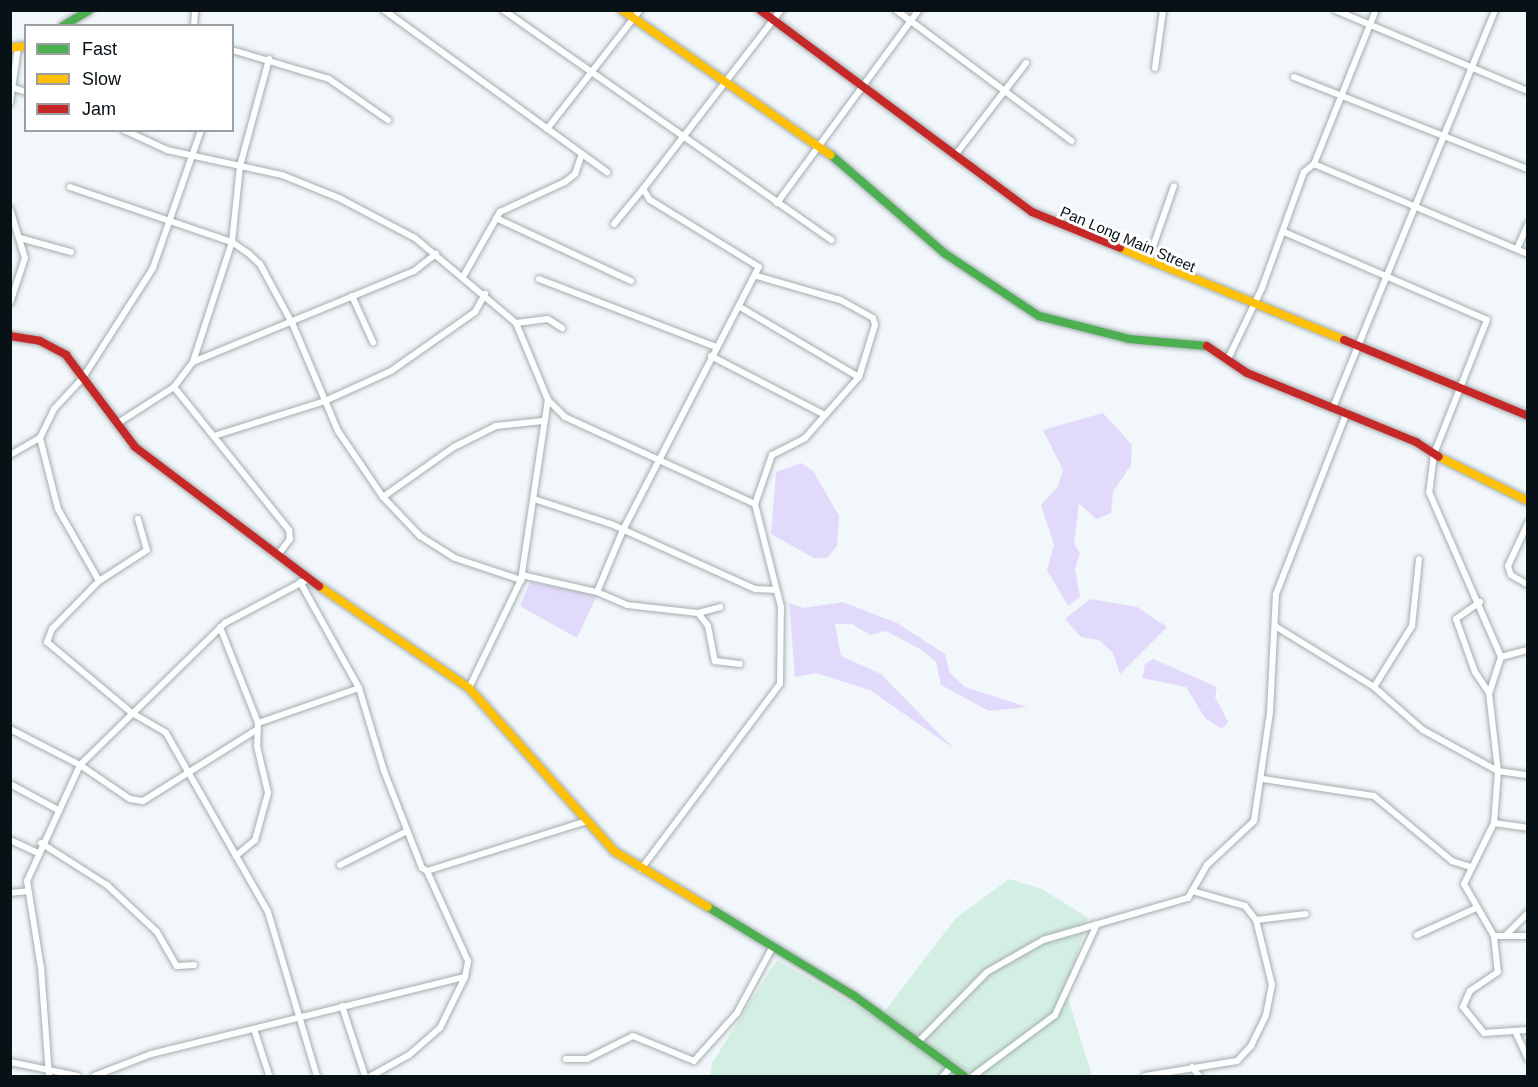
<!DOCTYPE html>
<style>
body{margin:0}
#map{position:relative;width:1538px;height:1087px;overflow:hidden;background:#f1f7fa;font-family:Helvetica,sans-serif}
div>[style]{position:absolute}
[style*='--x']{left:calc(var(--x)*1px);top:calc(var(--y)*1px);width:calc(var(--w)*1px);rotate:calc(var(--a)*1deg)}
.green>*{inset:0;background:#d3eee2}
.water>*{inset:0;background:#e2dafa}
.roads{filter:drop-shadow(0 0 2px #a5adb0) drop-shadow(0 0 2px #a5adb0)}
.street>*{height:6px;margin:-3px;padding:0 3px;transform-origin:3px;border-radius:3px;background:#fdfefe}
.fast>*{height:8px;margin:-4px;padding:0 4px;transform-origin:4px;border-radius:4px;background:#4caf50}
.slow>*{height:8px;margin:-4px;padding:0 4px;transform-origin:4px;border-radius:4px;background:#ffc107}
.jam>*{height:8px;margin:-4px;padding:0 4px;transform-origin:4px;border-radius:4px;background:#c62828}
span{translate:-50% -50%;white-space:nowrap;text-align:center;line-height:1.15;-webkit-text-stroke:6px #fff;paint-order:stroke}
.street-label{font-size:15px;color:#071116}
.frame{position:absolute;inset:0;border:12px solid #071116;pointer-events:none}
.legend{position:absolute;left:24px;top:24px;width:210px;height:108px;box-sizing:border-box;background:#fff;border:2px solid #9ca0a2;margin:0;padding:8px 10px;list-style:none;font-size:18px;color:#071116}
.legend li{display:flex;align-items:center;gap:12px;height:30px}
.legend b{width:30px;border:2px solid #9ca0a2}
</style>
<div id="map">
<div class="green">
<div style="clip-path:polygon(1009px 879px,1042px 889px,1088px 918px,1066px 992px,1092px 1076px,973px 1076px,952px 1060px,940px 1076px,710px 1076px,712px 1063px,777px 960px,879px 1019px,955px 919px)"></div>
</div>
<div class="water">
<div style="clip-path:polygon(1103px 413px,1132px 445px,1131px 465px,1113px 492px,1111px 513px,1096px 519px,1079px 503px,1074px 544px,1080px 553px,1075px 569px,1080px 597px,1068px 606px,1047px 570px,1054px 545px,1041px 505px,1058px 486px,1063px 470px,1043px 430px)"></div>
<div style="clip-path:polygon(801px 463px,813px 471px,839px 516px,837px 546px,827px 558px,814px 558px,771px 534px,776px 472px)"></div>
<div style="clip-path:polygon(530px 582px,597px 595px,577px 638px,520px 606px)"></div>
<div style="clip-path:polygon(1090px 599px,1137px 607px,1167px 627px,1120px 674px,1113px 653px,1099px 640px,1081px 637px,1065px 619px)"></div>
<div style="clip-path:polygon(843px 602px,897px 623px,945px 654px,950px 673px,965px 687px,1027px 707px,989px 711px,941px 685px,936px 662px,922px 650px,886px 631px,870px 635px,852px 624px,835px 624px,841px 656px,881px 674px,953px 748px,870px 690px,816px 673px,795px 677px,789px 603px,804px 608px)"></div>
<div style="clip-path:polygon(1153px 659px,1217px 687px,1215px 697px,1228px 722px,1222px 729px,1205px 718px,1186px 687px,1142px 678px,1145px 664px)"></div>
</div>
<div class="roads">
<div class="street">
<div style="--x:384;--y:10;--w:276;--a:36"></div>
<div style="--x:503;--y:10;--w:401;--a:35"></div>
<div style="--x:896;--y:10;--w:219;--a:36.7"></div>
<div style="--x:1335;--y:10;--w:209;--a:22.8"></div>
<div style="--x:194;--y:26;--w:16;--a:-86"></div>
<div style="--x:232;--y:50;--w:101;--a:16.6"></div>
<div style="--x:329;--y:79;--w:72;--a:34.8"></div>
<div style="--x:1155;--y:68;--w:59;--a:-82.1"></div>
<div style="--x:1294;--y:77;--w:251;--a:21.5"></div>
<div style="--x:14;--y:88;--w:13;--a:18"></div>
<div style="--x:10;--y:103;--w:57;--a:-81.9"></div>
<div style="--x:547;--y:129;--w:151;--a:-52"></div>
<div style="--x:124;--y:130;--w:47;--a:24.9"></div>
<div style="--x:167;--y:150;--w:118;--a:12.3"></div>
<div style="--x:282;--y:175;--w:61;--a:22"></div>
<div style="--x:339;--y:198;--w:86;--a:27.8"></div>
<div style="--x:415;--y:238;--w:132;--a:40.1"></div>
<div style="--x:516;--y:323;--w:83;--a:67.4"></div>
<div style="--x:548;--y:400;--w:24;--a:45"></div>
<div style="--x:565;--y:417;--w:209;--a:24.6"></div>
<div style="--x:956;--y:154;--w:115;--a:-52.4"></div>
<div style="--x:1314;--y:164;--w:166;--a:-68.1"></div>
<div style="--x:70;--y:187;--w:171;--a:18.8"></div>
<div style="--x:232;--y:242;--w:19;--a:35"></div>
<div style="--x:248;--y:253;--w:16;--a:43"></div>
<div style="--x:260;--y:264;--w:69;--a:61.6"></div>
<div style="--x:293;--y:325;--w:115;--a:67"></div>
<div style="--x:338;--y:431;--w:80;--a:55.7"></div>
<div style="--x:383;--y:497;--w:54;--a:46.5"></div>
<div style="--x:420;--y:536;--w:41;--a:32.2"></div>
<div style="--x:455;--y:558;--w:70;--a:18.4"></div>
<div style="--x:777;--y:203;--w:240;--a:-53.7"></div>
<div style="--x:10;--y:209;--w:51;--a:73"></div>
<div style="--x:25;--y:258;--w:47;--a:108.4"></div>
<div style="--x:496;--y:218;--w:149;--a:25"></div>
<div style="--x:614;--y:224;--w:45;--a:-50.4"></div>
<div style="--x:1284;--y:232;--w:221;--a:23.4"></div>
<div style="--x:1487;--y:320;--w:144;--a:111.6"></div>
<div style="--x:1434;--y:454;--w:38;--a:97"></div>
<div style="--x:1429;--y:492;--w:180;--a:66.4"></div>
<div style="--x:1501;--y:657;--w:38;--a:108"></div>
<div style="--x:1489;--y:693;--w:79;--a:83.4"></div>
<div style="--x:1498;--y:771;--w:52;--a:94.4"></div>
<div style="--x:1494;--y:823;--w:68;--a:116.2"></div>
<div style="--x:1464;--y:884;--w:60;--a:60"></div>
<div style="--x:1494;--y:936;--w:36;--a:84"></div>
<div style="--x:1498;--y:972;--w:34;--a:146"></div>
<div style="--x:1470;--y:991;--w:17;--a:114"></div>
<div style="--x:1463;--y:1007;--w:33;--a:51"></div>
<div style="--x:1484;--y:1033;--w:44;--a:-3.9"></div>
<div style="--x:20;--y:238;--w:53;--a:15.4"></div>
<div style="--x:1517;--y:249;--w:27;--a:-66"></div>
<div style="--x:1148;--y:261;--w:79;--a:-70.9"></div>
<div style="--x:464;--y:275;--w:73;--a:-60.3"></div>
<div style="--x:500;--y:212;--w:72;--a:-24.8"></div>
<div style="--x:565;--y:182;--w:13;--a:-39"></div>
<div style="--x:575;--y:174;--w:21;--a:-71"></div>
<div style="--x:539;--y:279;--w:190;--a:21"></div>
<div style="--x:352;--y:296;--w:51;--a:65.5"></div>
<div style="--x:740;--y:307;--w:138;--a:30.5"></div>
<div style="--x:516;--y:323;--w:32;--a:-7"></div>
<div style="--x:548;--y:319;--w:17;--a:33"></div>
<div style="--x:711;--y:356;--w:128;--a:27.4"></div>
<div style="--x:1228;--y:359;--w:79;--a:-64.4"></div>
<div style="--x:1262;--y:288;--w:123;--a:-70.1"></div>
<div style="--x:1304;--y:172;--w:13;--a:-39"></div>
<div style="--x:1314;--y:164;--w:232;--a:22.8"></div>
<div style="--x:193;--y:362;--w:239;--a:-22.4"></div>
<div style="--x:414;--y:271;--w:28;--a:-38"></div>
<div style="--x:174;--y:387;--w:184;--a:51.2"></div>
<div style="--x:289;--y:530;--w:9;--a:84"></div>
<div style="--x:290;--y:539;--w:21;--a:127"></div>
<div style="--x:1334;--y:405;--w:427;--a:-67.8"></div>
<div style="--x:118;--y:423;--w:67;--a:-32.7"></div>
<div style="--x:174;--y:387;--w:31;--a:-53"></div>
<div style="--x:193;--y:362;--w:126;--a:-72"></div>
<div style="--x:232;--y:242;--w:76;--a:-84"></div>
<div style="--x:240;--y:166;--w:111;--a:-74.8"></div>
<div style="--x:217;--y:435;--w:113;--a:-17.5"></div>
<div style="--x:325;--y:401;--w:72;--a:-24.4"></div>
<div style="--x:391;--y:371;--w:103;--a:-35.1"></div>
<div style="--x:475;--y:312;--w:21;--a:-61"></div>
<div style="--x:40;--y:438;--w:73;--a:75.8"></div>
<div style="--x:58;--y:509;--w:83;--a:60.3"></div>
<div style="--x:10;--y:455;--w:34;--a:-30"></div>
<div style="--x:40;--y:438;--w:32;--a:-64"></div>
<div style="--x:54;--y:409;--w:41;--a:-47"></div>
<div style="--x:82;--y:379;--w:132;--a:-57.4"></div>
<div style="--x:153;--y:268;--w:146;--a:-70.8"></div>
<div style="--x:383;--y:497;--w:87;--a:-35.2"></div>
<div style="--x:454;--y:447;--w:47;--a:-26.6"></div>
<div style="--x:496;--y:426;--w:47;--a:-6.1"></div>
<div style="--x:534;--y:499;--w:81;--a:18"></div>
<div style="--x:611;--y:524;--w:158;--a:24.3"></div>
<div style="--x:755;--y:589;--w:21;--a:3"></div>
<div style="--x:138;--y:519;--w:32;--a:74"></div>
<div style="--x:147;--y:550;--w:57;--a:147.1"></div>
<div style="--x:99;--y:581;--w:67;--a:134.4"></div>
<div style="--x:52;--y:629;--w:14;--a:111"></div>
<div style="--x:47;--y:642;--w:111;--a:39.9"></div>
<div style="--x:132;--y:713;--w:39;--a:30"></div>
<div style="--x:166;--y:733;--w:206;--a:60.3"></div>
<div style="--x:268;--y:912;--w:171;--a:73.4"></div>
<div style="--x:1528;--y:523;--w:47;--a:114.9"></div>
<div style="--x:1508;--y:566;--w:9;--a:72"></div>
<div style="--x:1511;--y:575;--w:20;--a:30"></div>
<div style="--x:522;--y:575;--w:77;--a:12.8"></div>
<div style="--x:597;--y:592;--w:33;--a:23"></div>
<div style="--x:627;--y:605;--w:71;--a:6.4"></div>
<div style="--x:698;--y:613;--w:16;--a:52"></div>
<div style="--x:708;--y:626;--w:36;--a:79"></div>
<div style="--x:715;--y:661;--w:25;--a:7"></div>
<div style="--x:300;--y:582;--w:121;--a:60.9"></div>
<div style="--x:359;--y:688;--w:87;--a:73.2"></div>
<div style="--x:384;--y:771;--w:104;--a:68.6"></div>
<div style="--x:422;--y:868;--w:6;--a:31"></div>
<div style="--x:427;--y:871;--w:164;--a:-17.3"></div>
<div style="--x:597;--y:592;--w:67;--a:-67.2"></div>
<div style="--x:623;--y:530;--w:296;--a:-62.7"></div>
<div style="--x:759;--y:267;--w:128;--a:-148.4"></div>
<div style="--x:650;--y:200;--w:13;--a:-122"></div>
<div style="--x:643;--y:189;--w:226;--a:-52.4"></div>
<div style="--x:1480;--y:602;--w:29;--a:145"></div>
<div style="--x:1456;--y:619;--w:56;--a:70.3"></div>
<div style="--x:1475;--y:672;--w:25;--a:56"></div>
<div style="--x:698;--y:613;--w:23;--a:-15"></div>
<div style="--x:1275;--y:626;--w:116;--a:31.6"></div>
<div style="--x:1374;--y:687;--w:65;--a:41.3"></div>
<div style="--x:1423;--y:730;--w:85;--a:28.7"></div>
<div style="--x:1498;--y:771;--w:30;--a:8"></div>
<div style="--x:220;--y:627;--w:103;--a:68.4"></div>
<div style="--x:258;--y:723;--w:23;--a:92"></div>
<div style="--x:257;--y:746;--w:48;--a:76.8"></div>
<div style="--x:268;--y:793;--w:49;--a:105.5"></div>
<div style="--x:255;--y:840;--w:25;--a:140"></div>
<div style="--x:1501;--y:657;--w:28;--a:-15"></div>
<div style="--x:1374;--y:687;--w:72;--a:-58.1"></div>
<div style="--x:1412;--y:626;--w:67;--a:-84"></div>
<div style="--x:469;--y:688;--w:120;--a:-64.3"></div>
<div style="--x:521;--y:580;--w:182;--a:-81.5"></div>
<div style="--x:258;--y:723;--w:107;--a:-19.1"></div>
<div style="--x:10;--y:729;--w:79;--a:27.2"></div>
<div style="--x:80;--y:765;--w:60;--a:34.2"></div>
<div style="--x:130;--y:799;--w:13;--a:9"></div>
<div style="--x:143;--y:801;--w:133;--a:-32.1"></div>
<div style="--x:1263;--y:779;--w:112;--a:8.7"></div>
<div style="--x:1374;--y:796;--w:102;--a:39.8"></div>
<div style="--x:1452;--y:861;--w:20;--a:18"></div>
<div style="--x:10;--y:784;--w:55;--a:28.4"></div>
<div style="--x:1494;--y:823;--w:34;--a:8"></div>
<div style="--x:10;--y:840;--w:29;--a:25"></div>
<div style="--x:41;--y:843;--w:78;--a:32.5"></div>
<div style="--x:107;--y:885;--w:69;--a:43.2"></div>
<div style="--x:157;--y:932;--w:39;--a:60"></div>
<div style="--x:177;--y:966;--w:17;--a:-3"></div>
<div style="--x:340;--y:865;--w:75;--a:-26.9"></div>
<div style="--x:641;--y:869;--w:231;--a:-53.1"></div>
<div style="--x:780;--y:684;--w:77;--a:-89.3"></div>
<div style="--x:781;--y:607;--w:106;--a:-104.2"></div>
<div style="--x:755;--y:504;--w:52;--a:-70.9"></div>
<div style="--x:772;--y:455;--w:37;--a:-27"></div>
<div style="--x:805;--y:438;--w:81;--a:-48.5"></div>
<div style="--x:859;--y:377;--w:54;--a:-72.9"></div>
<div style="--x:875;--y:325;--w:7;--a:-106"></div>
<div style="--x:873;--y:318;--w:38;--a:-151"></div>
<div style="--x:840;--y:300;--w:86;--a:-163.9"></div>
<div style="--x:10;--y:893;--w:18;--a:-6"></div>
<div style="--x:1256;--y:920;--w:50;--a:-6.8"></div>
<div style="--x:1417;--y:935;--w:65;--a:-24.6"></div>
<div style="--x:1506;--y:935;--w:31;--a:-45"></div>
<div style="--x:1494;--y:936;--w:34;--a:0"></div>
<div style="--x:342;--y:1006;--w:74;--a:71.8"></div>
<div style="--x:254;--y:1029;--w:48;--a:71.9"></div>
<div style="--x:1515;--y:1031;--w:31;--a:65"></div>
<div style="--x:920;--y:1040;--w:95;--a:-45.4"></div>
<div style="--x:987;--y:972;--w:64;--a:-29.7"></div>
<div style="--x:1043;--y:940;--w:151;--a:-16.2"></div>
<div style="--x:1188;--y:898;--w:38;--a:-60"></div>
<div style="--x:1207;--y:865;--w:64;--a:-43.1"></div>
<div style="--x:1254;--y:821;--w:110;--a:-81.6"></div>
<div style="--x:1270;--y:712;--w:118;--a:-87.1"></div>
<div style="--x:1276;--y:594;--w:195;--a:-68.7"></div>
<div style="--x:566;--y:1059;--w:21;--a:0"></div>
<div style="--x:587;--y:1059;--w:51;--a:-26.6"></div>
<div style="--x:633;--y:1036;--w:66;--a:22.3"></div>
<div style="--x:694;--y:1061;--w:64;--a:-48.1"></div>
<div style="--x:737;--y:1013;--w:74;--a:-61.7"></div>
<div style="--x:10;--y:1062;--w:69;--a:11.6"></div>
<div style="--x:1192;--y:1067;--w:11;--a:52"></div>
<div style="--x:49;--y:1076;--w:108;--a:-94.2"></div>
<div style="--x:41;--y:968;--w:88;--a:-99.1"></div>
<div style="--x:27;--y:881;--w:128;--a:-65.4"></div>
<div style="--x:80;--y:765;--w:203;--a:-44.4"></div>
<div style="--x:225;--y:623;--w:94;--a:-27.9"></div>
<div style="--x:94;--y:1076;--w:61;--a:-21.1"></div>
<div style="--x:151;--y:1054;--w:323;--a:-13.8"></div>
<div style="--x:371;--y:1076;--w:43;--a:-28.9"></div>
<div style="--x:409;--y:1055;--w:41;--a:-41.1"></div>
<div style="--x:440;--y:1028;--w:57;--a:-63.9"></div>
<div style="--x:465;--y:977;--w:16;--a:-79"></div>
<div style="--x:468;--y:961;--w:99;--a:-114.5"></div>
<div style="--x:943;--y:1076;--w:13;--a:-48"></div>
<div style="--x:973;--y:1076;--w:102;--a:-36.6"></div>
<div style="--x:1055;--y:1015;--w:100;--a:-65.2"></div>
<div style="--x:1145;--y:1076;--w:93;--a:-9.3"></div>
<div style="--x:1237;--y:1061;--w:21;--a:-47"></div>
<div style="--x:1251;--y:1046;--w:34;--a:-64"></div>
<div style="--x:1266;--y:1015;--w:31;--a:-79"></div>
<div style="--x:1272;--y:985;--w:67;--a:-103.8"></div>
<div style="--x:1256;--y:920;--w:18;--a:-128"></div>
<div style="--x:1245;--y:906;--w:51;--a:-164.1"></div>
</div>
<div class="fast">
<div style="--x:63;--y:26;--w:31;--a:-31"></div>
<div style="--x:831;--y:155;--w:150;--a:40.9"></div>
<div style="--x:944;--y:253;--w:114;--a:33.6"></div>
<div style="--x:1039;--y:316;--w:93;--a:14.3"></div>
<div style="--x:1129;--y:339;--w:78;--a:5.1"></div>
<div style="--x:708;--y:907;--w:170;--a:31.3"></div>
<div style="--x:853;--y:995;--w:137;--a:36.1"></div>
</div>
<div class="slow">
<div style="--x:622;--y:10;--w:254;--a:34.8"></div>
<div style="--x:10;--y:48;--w:16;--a:-7"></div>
<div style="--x:1120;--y:248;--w:242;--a:22.3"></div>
<div style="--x:1439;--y:457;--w:99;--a:26.3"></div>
<div style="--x:319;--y:586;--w:181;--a:34.2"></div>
<div style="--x:469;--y:688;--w:218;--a:48.3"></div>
<div style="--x:614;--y:851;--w:109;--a:30.8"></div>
</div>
<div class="jam">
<div style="--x:760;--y:10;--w:339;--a:36.6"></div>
<div style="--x:1032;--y:212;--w:95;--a:22.2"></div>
<div style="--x:10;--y:336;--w:30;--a:9"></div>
<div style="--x:40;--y:341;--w:30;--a:28"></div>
<div style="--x:66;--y:355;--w:115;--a:53.1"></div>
<div style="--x:135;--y:447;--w:231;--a:37.1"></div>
<div style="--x:1344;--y:340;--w:199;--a:22.4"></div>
<div style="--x:1207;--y:346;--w:48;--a:34"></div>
<div style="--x:1247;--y:373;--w:183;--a:22.2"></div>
<div style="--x:1416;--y:442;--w:27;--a:33"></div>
</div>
</div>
<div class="street-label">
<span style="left:1128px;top:239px;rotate:23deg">Pan Long Main Street</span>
</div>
<div class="frame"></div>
<ul class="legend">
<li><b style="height:8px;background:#4caf50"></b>Fast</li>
<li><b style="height:8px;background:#ffc107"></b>Slow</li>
<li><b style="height:8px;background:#c62828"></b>Jam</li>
</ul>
</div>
